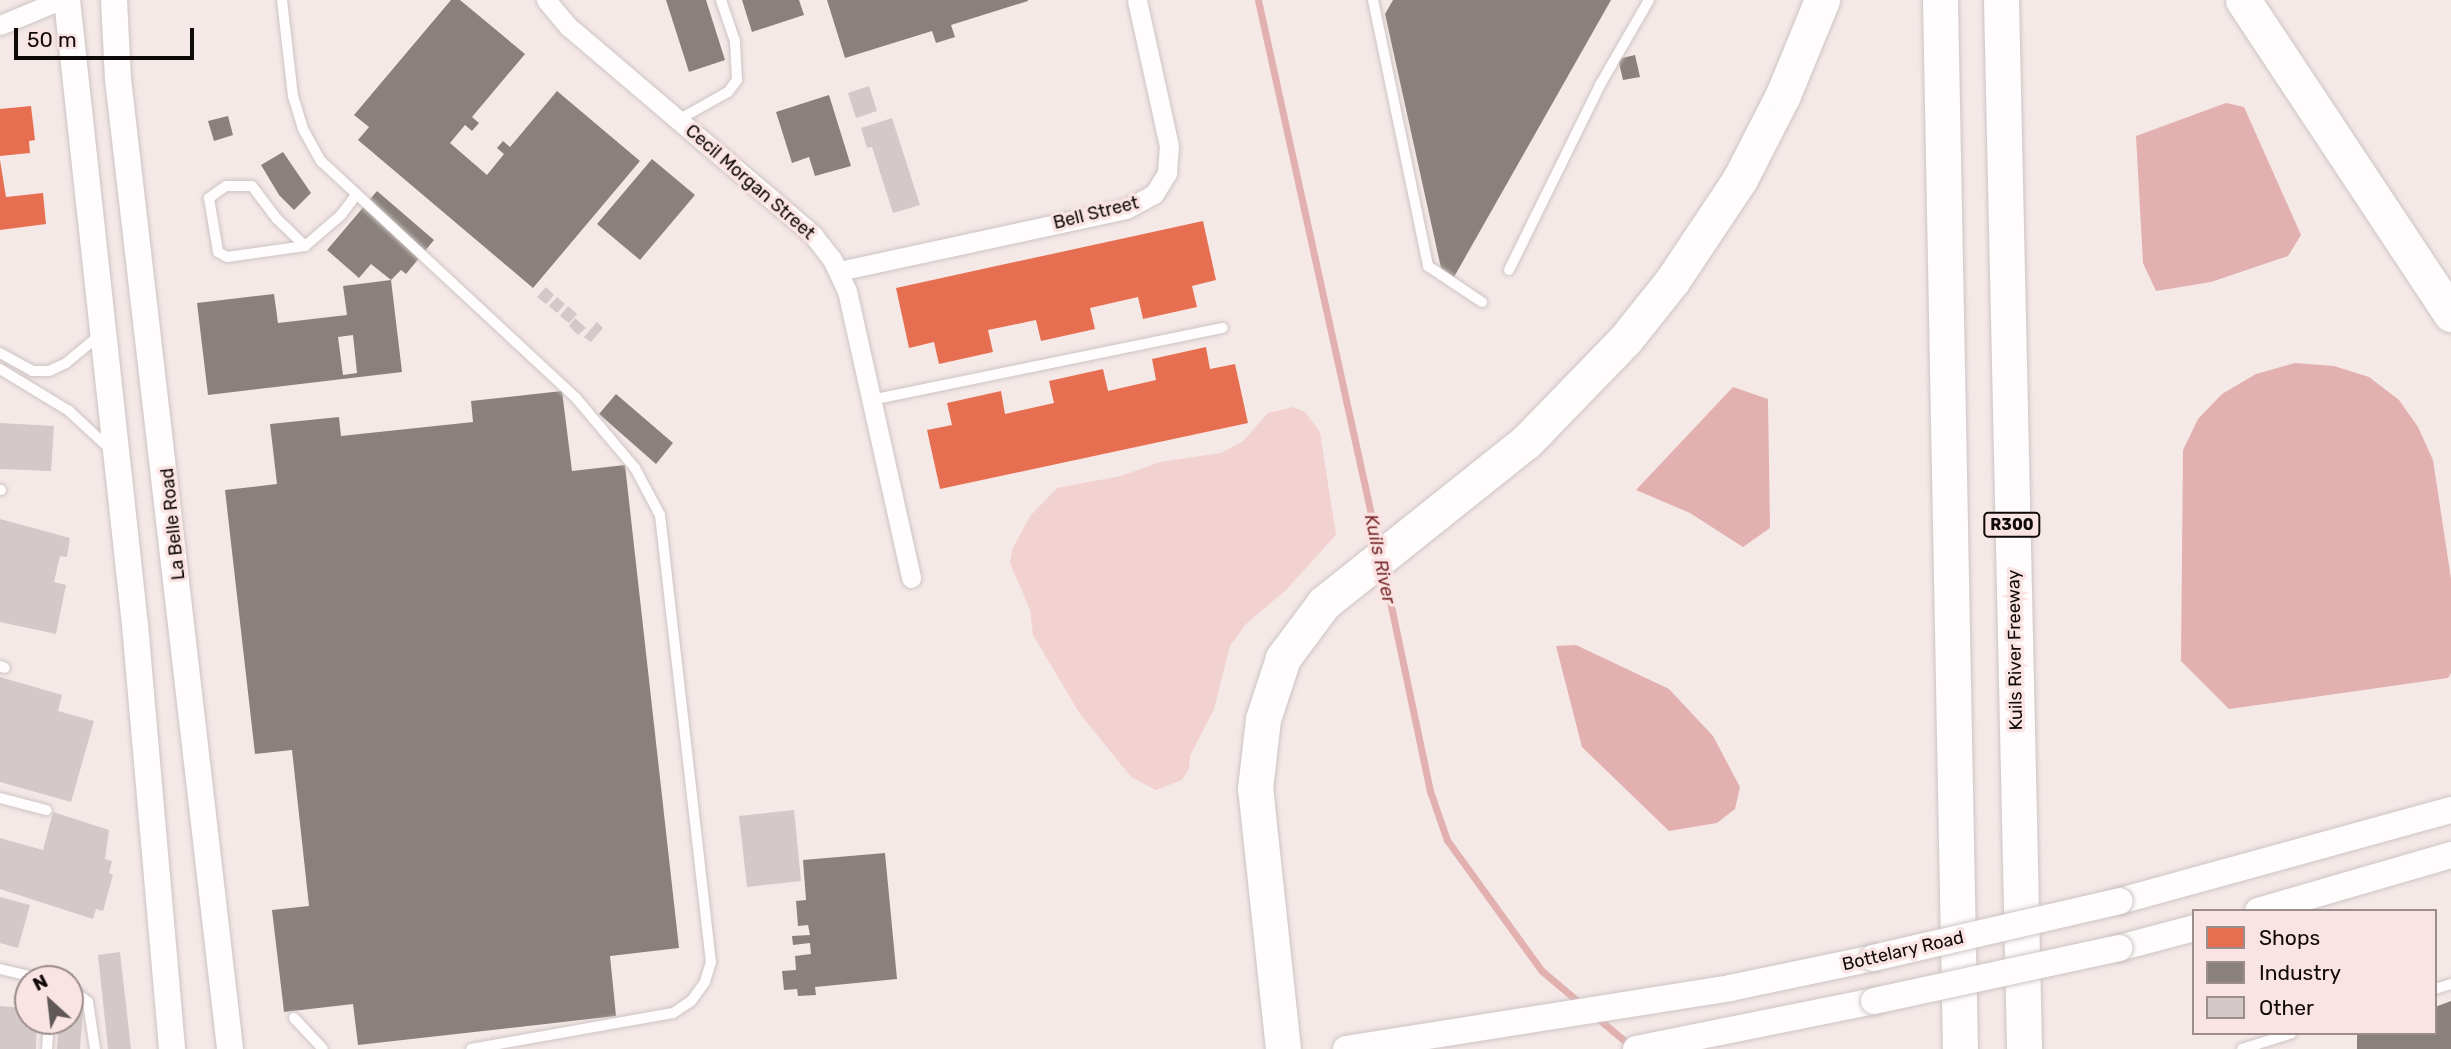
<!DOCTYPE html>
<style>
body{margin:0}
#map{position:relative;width:2451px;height:1049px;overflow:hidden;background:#f5e9e8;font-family:Rubik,sans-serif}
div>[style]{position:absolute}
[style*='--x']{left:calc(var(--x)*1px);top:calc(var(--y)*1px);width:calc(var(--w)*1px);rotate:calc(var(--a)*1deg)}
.green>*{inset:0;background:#f2d2d0}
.water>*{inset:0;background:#e2b0ae}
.shops>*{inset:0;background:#e76f51}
.industry>*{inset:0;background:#8a817c}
.stream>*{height:7px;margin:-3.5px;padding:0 3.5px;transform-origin:3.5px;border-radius:3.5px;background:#e2b0ae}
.building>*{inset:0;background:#d2c9c8}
.roads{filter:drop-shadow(0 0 2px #cdc4c3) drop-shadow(0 0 2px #cdc4c3)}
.service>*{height:10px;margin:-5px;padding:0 5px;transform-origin:5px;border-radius:5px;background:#fefcfc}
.minor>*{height:19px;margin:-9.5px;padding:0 9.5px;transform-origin:9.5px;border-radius:9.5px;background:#fefcfc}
.secondary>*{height:26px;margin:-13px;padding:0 13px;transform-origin:13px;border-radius:13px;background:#fefcfc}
.motorway>*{height:35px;margin:-17.5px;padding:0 17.5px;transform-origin:17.5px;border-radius:17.5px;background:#fefcfc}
.bridges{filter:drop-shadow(0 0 2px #cdc4c3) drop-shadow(0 0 2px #cdc4c3)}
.secondary-bridge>*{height:26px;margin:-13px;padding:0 13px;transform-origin:13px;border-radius:13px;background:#fefcfc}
span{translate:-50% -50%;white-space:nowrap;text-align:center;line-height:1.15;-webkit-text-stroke:7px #fae4e3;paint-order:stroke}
.shield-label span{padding:2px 5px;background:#fae4e3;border:2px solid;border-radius:5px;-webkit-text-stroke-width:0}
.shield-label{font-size:16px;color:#100909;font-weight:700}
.street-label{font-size:18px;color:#100909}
.water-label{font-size:19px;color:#7d2e30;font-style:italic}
.legend{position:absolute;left:2192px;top:909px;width:245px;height:126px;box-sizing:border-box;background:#fae4e3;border:2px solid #9c8c8c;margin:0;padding:9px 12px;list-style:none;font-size:21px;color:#100909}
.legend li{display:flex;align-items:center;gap:14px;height:35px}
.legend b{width:35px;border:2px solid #9c8c8c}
.north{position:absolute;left:14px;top:965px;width:70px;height:70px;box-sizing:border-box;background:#fae4e3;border:2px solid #9c8c8c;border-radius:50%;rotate:333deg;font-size:19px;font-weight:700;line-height:28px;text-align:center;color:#100909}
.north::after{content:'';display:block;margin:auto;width:24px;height:32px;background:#605757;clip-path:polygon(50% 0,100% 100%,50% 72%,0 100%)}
.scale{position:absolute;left:14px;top:28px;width:180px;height:32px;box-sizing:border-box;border:4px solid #100909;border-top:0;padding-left:9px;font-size:21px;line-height:24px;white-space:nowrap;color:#100909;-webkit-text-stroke:5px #fae4e3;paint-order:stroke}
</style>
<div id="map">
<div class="green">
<div style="clip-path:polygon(1293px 407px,1305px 412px,1320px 432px,1336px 535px,1286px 590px,1246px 624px,1230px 646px,1214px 709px,1190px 756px,1189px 769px,1182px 780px,1156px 790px,1131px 777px,1080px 714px,1033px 635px,1030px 610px,1010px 563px,1012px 550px,1030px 516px,1057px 488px,1121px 476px,1160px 462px,1221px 453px,1243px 441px,1268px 413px)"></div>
</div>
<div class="water">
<div style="clip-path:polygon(2226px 103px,2244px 107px,2301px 235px,2288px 256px,2211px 282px,2156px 291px,2143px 263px,2136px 136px)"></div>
<div style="clip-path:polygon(2295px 363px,2334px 366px,2369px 377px,2399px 400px,2418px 427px,2433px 460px,2451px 579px,2451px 673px,2448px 678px,2229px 709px,2181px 661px,2183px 450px,2198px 419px,2222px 394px,2256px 374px)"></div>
<div style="clip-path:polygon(1733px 387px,1768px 399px,1770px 528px,1743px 547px,1690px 513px,1636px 490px)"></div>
<div style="clip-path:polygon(1576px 645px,1669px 689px,1713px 736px,1740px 787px,1735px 809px,1717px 823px,1669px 831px,1582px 747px,1556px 646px)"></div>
</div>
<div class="shops">
<div style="clip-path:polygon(31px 106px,35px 140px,29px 141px,30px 153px,0 156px,0 109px)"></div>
<div style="clip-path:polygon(0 160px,6px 197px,43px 193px,46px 224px,0 230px)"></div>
<div style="clip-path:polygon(1203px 221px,1216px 280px,1192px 286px,1197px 307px,1143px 319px,1138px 297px,1090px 308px,1095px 329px,1041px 341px,1036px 320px,988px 330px,993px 352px,939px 364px,934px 342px,909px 348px,896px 288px)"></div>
<div style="clip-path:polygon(1206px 347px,1210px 369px,1235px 364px,1248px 423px,940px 489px,927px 430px,952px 425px,947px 403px,1001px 391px,1005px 414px,1054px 403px,1049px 381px,1103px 369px,1108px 391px,1156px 380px,1152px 359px)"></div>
</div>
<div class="industry">
<div style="clip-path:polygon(451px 0,460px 0,525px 54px,472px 117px,479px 123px,472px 131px,465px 125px,450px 143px,487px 175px,504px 154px,497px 148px,503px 141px,510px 147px,557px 91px,640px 161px,533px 288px,358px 140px,369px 127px,354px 115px)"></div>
<div style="clip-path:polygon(666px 0,706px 0,725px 60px,689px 72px)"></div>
<div style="clip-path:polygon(742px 0,799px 0,804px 15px,752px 32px)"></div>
<div style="clip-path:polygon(827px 0,1028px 0,1028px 1px,951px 25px,955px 37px,936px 43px,932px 31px,845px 58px)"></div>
<div style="clip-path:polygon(1393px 0,1611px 0,1454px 277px,1441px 268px,1385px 14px)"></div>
<div style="clip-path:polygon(1635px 55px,1640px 77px,1623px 80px,1618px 59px)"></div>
<div style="clip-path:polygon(829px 95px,851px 166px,815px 176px,809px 157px,792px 163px,776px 112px)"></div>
<div style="clip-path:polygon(228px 116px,233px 135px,214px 141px,208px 121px)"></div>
<div style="clip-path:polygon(283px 152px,311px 193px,294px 210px,279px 195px,261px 165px)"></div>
<div style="clip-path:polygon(652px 159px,695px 195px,640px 260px,597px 224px)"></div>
<div style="clip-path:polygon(377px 191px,434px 240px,406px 274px,401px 270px,391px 280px,371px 264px,359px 278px,327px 250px)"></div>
<div style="clip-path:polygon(evenodd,391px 280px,402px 372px,208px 395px,197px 303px,274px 294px,278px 323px,347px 315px,343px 286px,391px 280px,353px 335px,357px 373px,343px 375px,338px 337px,353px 335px)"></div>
<div style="clip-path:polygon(562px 391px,572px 471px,625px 465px,679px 948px,610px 956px,616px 1016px,358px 1045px,353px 1004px,284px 1012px,272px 910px,309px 906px,292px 750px,255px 754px,225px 490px,277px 484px,270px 424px,339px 417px,341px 436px,473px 422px,471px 401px)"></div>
<div style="clip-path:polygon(616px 394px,673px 443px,656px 464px,599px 414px)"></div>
<div style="clip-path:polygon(885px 853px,897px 979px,815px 987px,816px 995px,798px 996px,797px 989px,784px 990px,782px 971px,796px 970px,795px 956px,811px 954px,810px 943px,793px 945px,792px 936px,810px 935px,808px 925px,798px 926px,796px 901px,806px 900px,803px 860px)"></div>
<div style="clip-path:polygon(2451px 1001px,2451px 1049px,2357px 1049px,2357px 1033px,2435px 1033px,2435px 1007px)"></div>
</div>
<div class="stream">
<div style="--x:1258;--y:0;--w:559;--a:77.6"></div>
<div style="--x:1383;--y:568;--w:228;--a:78.1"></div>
<div style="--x:1430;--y:791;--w:52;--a:70.9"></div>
<div style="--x:1447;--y:840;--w:162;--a:54.1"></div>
<div style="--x:1542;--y:971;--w:51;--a:40.2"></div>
<div style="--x:1595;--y:1016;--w:48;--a:40"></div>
</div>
<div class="building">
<div style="clip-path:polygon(869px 86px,877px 111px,856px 118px,848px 93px)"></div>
<div style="clip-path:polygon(892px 118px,920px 205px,893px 213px,872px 147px,867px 148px,861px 128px)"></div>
<div style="clip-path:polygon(546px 287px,554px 295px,546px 304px,537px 297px)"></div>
<div style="clip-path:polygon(557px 297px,565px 304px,557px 313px,549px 306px)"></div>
<div style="clip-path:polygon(568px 306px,577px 314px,569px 323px,560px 316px)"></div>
<div style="clip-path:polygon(575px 318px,586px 328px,578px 335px,569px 326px)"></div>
<div style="clip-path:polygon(597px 322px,603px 328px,591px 342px,584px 337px)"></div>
<div style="clip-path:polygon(0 423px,54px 426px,51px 471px,0 469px)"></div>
<div style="clip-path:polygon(0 519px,70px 538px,67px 557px,60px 556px,54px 582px,66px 585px,56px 634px,0 622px)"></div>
<div style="clip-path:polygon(0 677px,62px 695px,58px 711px,94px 721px,71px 802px,0 782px)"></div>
<div style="clip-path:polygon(794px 810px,801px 881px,747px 887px,739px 816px)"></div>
<div style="clip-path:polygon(53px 812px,109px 830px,105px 859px,112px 861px,109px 873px,113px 875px,103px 911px,96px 909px,93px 919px,0 889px,0 838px,43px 850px)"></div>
<div style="clip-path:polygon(0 897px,30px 905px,18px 948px,0 943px)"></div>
<div style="clip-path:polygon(120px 952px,131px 1049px,108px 1049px,98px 955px)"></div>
<div style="clip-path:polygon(0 1006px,28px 1008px,28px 1021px,37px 1021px,36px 1049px,0 1049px)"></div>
<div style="clip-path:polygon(70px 1012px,83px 1012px,80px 1049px,57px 1049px,59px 1021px,70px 1021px)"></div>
</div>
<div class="roads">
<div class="service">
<div style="--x:282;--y:0;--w:97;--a:83.5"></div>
<div style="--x:293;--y:96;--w:34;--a:73"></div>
<div style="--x:303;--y:129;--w:37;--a:61"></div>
<div style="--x:321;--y:161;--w:348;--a:42.9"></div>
<div style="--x:576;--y:398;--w:92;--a:49.9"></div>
<div style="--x:635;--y:468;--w:53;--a:62"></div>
<div style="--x:660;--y:515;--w:450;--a:83.5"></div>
<div style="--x:711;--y:962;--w:21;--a:107"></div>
<div style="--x:705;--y:982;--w:24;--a:126"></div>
<div style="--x:691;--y:1001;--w:22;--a:146"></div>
<div style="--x:673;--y:1013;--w:205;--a:169.9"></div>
<div style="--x:1373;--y:0;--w:272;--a:78.3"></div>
<div style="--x:1428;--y:266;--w:65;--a:33.7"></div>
<div style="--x:678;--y:120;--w:57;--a:-29.2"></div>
<div style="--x:728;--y:92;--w:15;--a:-53"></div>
<div style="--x:737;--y:80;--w:39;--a:-93"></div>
<div style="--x:735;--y:41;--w:43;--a:-108.9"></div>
<div style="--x:305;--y:246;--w:39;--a:-136"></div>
<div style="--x:277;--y:219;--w:41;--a:-127.1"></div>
<div style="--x:252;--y:186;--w:26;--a:180"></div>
<div style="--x:226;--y:186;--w:21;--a:145"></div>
<div style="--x:209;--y:198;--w:55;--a:80.5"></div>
<div style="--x:218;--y:252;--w:10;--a:29"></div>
<div style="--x:227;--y:257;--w:79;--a:-8"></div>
<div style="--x:305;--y:246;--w:48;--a:-40.7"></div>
<div style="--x:341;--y:215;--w:26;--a:-53"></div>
<div style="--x:1509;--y:270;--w:206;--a:-63.8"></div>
<div style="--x:1600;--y:85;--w:98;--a:-60"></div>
<div style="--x:0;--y:353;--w:37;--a:29"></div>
<div style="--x:32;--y:371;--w:17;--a:0"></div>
<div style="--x:49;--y:371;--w:19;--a:-25"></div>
<div style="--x:66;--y:363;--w:45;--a:-39.6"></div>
<div style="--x:0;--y:369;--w:81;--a:31.3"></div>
<div style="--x:69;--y:411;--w:54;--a:42.8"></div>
<div style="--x:871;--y:400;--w:359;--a:-11.6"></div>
<div style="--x:0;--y:490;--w:1;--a:0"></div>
<div style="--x:0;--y:666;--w:5;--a:22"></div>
<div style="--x:0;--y:798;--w:48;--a:14.6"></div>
<div style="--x:0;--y:969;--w:43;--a:13.4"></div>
<div style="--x:70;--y:988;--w:23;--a:38"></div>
<div style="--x:88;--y:1002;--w:48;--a:81.5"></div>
<div style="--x:2435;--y:989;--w:17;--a:-17"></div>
<div style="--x:294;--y:1018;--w:42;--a:46.9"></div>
<div style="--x:47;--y:1049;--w:28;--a:-86"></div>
<div style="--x:2242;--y:1049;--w:52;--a:-17.7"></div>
</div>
<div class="minor">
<div style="--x:546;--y:0;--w:35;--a:50"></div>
<div style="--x:569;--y:27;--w:321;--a:40.4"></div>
<div style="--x:813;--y:235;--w:31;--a:52"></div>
<div style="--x:832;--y:259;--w:35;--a:65"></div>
<div style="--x:847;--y:291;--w:294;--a:77.4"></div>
<div style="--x:0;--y:25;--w:65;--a:-22.6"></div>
<div style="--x:839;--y:271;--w:294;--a:-12.2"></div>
<div style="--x:1126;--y:209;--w:32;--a:-28"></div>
<div style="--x:1154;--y:194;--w:25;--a:-58"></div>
<div style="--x:1167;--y:173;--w:27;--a:-86"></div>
<div style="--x:1169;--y:146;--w:149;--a:-102.4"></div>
</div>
<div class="secondary">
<div style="--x:67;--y:0;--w:629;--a:83.79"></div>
<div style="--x:135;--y:625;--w:426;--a:85"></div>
<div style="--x:114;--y:0;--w:79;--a:87.1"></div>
<div style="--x:118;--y:79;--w:976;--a:83.41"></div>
<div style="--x:2120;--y:901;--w:343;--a:-15.4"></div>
<div style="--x:2258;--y:911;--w:201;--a:-16.2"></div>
<div style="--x:2119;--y:948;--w:78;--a:-14.9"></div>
<div style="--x:1346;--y:1049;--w:389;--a:-9"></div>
<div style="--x:1730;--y:988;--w:146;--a:-11.8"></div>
<div style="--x:1636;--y:1049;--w:243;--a:-11.4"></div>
</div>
<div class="motorway">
<div style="--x:1940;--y:0;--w:1049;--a:88.91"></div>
<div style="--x:2001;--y:0;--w:1049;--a:88.74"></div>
<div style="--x:2243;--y:0;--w:377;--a:56.5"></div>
<div style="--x:1283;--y:1049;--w:262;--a:-96.1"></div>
<div style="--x:1255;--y:789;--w:70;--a:-83.5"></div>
<div style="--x:1263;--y:719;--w:64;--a:-71.8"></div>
<div style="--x:1283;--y:658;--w:69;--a:-53.3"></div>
<div style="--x:1324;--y:603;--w:258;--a:-38.6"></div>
<div style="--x:1526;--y:442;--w:142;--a:-45.9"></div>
<div style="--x:1625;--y:340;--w:75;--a:-51.5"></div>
<div style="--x:1672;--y:281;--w:123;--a:-56.3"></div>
<div style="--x:1740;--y:179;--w:94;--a:-62.9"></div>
<div style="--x:1783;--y:95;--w:103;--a:-67.7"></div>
</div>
</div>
<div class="bridges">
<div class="secondary-bridge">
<div style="--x:1873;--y:958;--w:253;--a:-13"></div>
<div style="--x:1874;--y:1001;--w:251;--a:-12.2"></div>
</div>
</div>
<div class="shield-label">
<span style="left:2012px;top:525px">R300</span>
</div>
<div class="street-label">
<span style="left:750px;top:182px;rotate:41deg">Cecil Morgan Street</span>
<span style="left:1096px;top:213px;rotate:-14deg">Bell Street</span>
<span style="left:173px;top:524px;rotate:-96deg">La Belle Road</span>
<span style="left:2015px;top:650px;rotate:-91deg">Kuils River Freeway</span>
<span style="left:1903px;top:951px;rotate:-13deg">Bottelary Road</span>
</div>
<div class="water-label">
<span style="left:1380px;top:559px;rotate:78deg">Kuils River</span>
</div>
<ul class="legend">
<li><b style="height:19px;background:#e76f51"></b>Shops</li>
<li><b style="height:19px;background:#8a817c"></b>Industry</li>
<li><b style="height:19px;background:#d2c9c8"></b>Other</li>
</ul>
<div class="north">N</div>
<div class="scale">50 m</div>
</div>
